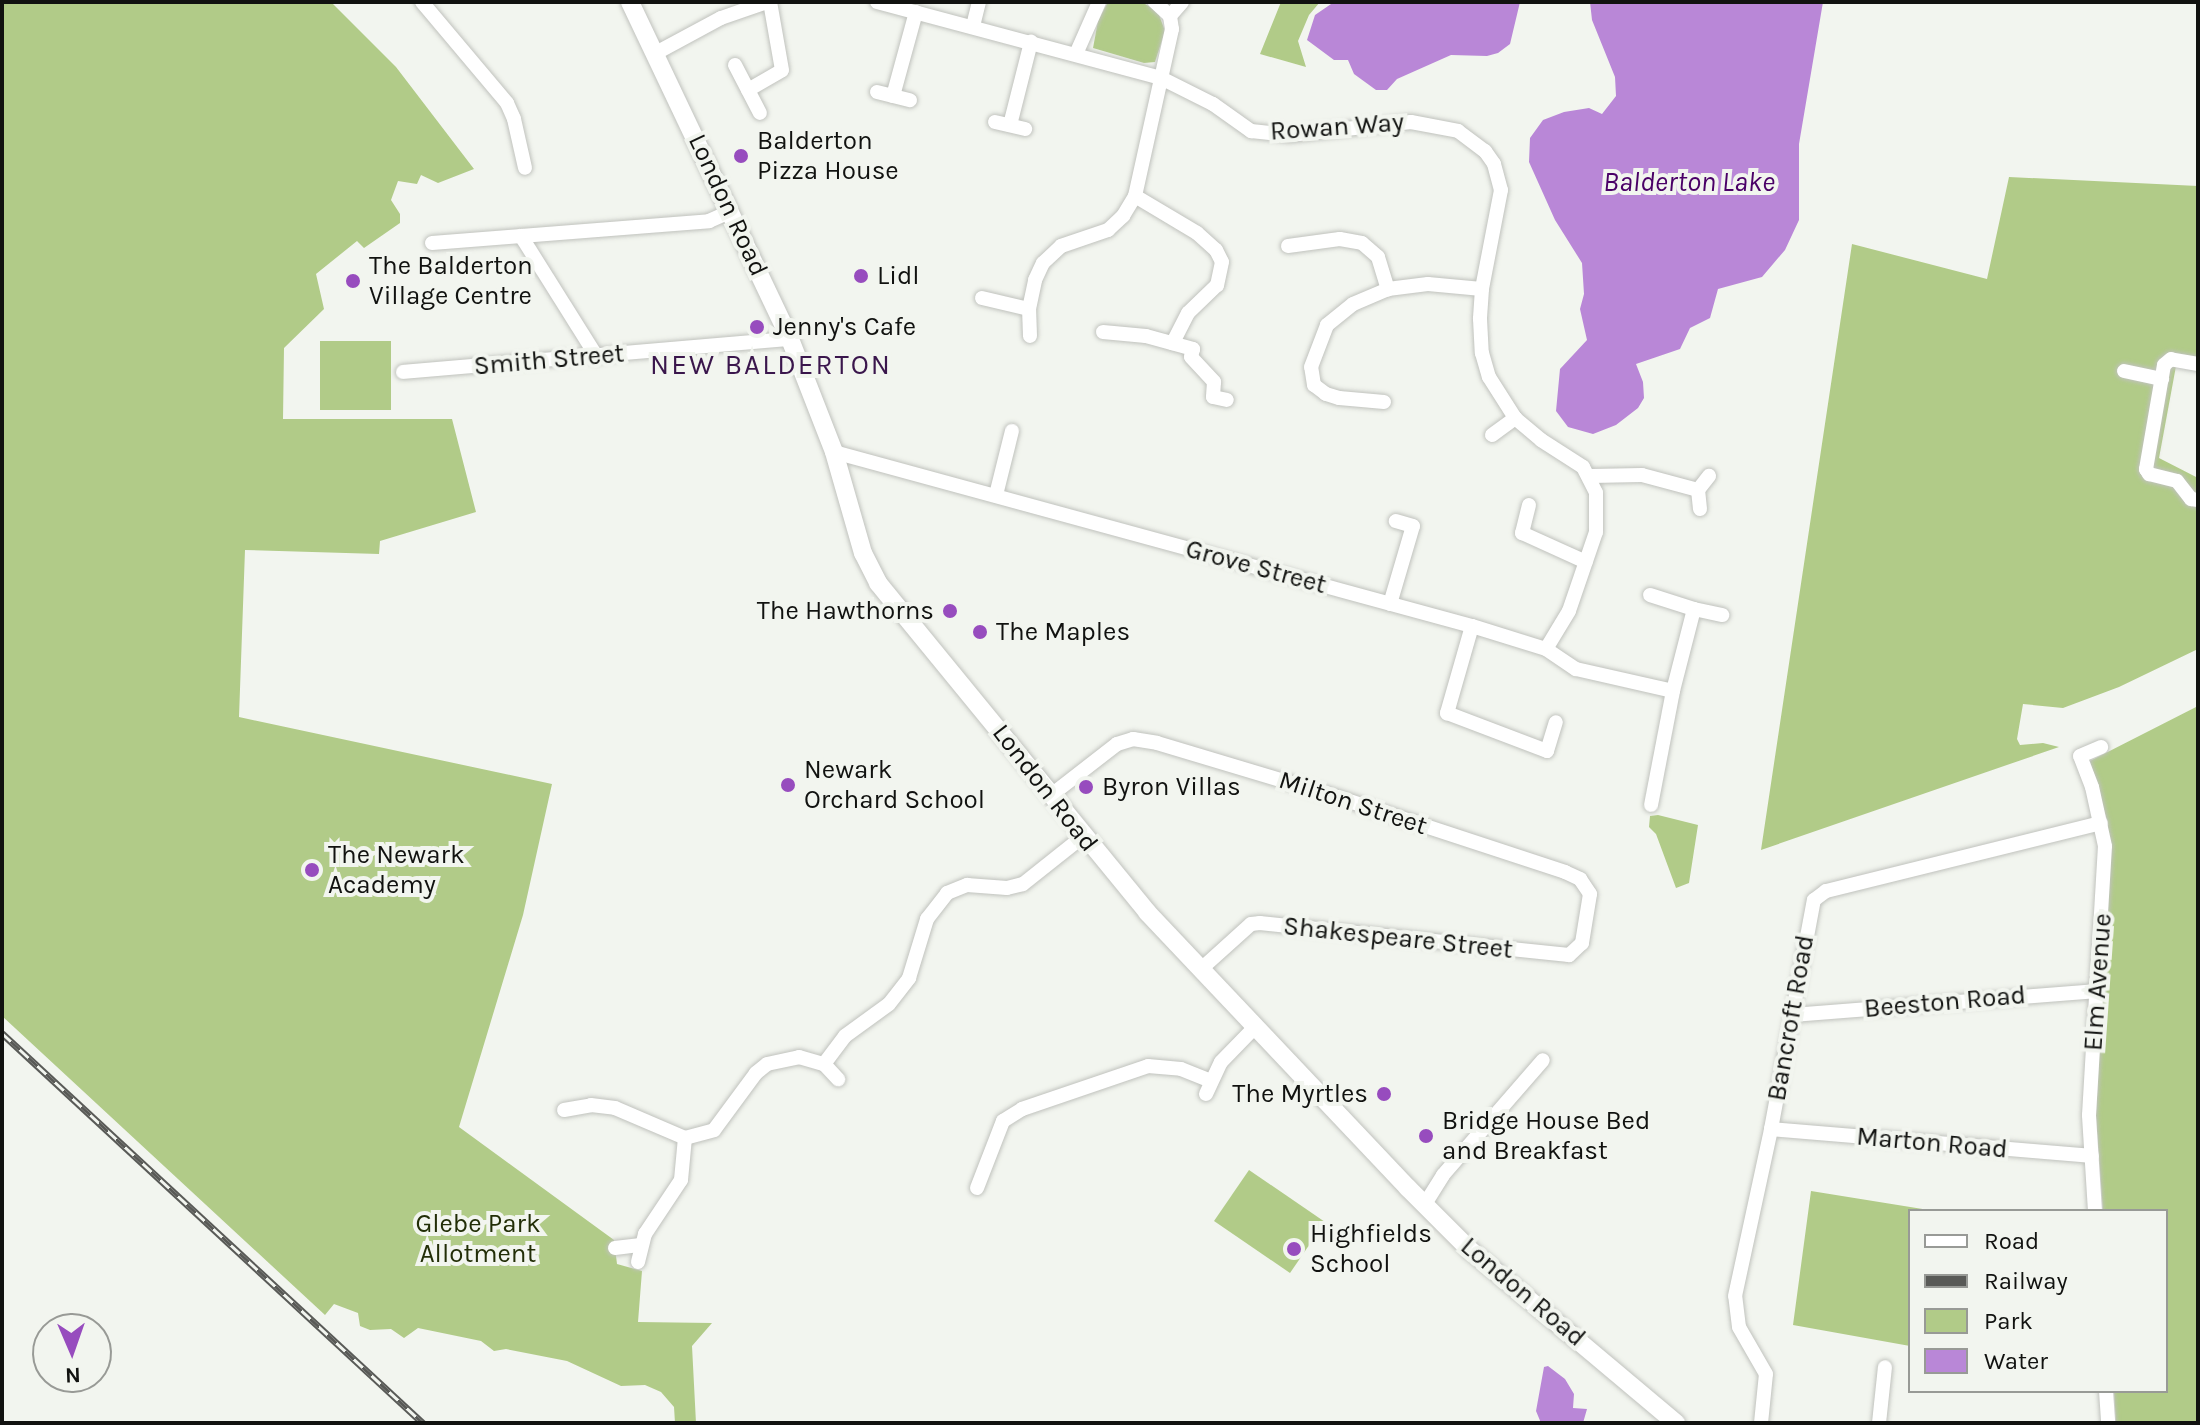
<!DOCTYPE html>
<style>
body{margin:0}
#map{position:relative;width:2200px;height:1425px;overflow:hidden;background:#f2f5ef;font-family:Karla,sans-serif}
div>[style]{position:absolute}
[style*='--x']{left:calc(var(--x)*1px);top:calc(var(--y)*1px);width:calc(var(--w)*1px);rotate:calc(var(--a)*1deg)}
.green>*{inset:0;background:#b1cb88}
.water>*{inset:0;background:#b987d7}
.roads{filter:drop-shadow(0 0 2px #c0c2bd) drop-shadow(0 0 2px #c0c2bd)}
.minor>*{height:14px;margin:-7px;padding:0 7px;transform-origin:7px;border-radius:7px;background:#fff}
.major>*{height:18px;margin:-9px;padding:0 9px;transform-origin:9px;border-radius:9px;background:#fff}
.rail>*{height:7px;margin-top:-3.5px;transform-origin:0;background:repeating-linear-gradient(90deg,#f2f5ef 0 12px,#595a57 0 24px);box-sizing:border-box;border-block:2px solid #595a57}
.dots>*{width:22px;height:22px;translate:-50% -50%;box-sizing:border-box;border:4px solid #f2f5ef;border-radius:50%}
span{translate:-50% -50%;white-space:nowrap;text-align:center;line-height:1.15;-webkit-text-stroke:8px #f2f5ef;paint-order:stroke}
.street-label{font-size:26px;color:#111210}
.poi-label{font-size:26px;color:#111210}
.left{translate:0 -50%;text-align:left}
.right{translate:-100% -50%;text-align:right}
.park-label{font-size:26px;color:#222e07}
.water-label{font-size:28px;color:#4a0167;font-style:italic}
.neighbourhood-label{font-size:28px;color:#3a164c;letter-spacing:2px}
.frame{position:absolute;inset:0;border:4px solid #111210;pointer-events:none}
.legend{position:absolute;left:1908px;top:1209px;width:260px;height:184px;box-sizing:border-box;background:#f2f5ef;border:2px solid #989a96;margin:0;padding:10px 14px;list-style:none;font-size:24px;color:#111210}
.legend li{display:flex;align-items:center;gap:16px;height:40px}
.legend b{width:40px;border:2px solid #989a96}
.north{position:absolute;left:32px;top:1313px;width:80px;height:80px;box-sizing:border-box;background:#f2f5ef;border:2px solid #989a96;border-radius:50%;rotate:178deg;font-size:22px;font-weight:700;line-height:32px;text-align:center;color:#111210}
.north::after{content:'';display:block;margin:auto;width:28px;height:36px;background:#974cbe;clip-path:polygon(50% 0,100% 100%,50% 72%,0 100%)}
</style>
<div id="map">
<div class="green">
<div style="clip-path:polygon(2px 2px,331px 2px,396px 67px,474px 169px,438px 183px,421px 175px,417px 184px,398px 181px,391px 200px,400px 214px,400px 223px,364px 248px,357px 241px,316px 274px,324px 309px,284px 348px,283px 419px,452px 419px,476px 512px,380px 541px,379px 554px,245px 550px,239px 717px,552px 784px,523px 915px,459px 1127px,614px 1240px,617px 1264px,642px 1271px,638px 1322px,712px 1323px,692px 1346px,696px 1423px,675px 1423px,674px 1407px,661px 1392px,645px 1385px,621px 1386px,567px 1361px,506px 1349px,494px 1351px,481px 1341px,418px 1328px,404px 1338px,391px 1329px,370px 1330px,360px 1326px,358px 1313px,334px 1304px,325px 1315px,2px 1016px)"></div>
<div style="clip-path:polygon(1108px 2px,1142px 2px,1158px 12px,1165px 31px,1155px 62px,1144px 63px,1093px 48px,1098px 21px)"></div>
<div style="clip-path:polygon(1281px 2px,1320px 2px,1309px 15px,1298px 41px,1306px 67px,1260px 54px)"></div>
<div style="clip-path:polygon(2009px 177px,2198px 186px,2198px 370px,2176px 366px,2159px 458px,2198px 478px,2198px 649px,2119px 687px,2063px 708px,2023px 704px,2017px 739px,2020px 745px,2043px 743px,2059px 747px,1761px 850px,1852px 244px,1987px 279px)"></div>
<div style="clip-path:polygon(320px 341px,391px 341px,391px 410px,320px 410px)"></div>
<div style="clip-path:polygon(2198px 706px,2198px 1423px,2116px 1423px,2114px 1391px,2166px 1391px,2166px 1211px,2103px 1211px,2096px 1116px,2109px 864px,2107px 820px,2090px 761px)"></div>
<div style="clip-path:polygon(1658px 815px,1698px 825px,1689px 883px,1676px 888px,1656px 834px,1649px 827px,1650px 816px)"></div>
<div style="clip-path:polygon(1249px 1170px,1325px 1222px,1290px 1273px,1214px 1221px)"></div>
<div style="clip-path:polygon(1811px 1191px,1935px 1211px,1910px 1211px,1910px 1346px,1793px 1325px)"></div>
</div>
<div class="water">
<div style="clip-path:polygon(1334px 2px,1520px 2px,1510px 44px,1498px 53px,1487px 56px,1451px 55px,1397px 79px,1387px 90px,1376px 90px,1354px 74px,1348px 60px,1334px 60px,1307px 40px,1315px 15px)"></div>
<div style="clip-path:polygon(1590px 2px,1823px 2px,1799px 144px,1799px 220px,1785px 250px,1762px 277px,1718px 289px,1710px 318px,1690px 328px,1680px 349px,1636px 364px,1643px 382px,1644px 398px,1638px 408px,1616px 425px,1593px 434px,1568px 427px,1556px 411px,1560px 369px,1587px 340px,1580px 309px,1584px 294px,1582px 263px,1555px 220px,1529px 162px,1530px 138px,1543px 120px,1564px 112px,1589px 108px,1602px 114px,1616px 96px,1615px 77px,1592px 20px)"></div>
<div style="clip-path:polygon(1548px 1366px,1565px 1379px,1574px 1394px,1573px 1408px,1587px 1409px,1583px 1423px,1541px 1423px,1536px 1411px,1544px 1367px)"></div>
</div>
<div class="roads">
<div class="minor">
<div style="--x:422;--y:2;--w:132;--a:49.9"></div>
<div style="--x:507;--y:103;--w:17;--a:66"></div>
<div style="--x:514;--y:119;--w:50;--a:77.3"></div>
<div style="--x:877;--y:2;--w:294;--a:15"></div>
<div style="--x:1161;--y:78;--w:58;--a:26.6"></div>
<div style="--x:1213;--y:104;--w:47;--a:35.4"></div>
<div style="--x:1251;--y:131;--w:38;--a:6"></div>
<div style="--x:1289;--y:135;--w:123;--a:-6.1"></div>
<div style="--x:1411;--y:122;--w:48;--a:10.8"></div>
<div style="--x:1458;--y:131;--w:34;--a:37"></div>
<div style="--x:1485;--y:151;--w:16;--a:55"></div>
<div style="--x:1494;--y:164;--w:27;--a:75"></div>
<div style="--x:1501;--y:190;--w:101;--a:100.9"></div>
<div style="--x:1482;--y:289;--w:30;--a:94"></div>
<div style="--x:1480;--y:319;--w:34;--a:87"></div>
<div style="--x:1482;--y:353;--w:25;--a:74"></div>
<div style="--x:1489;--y:377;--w:49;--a:57.6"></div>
<div style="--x:1515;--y:418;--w:34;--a:40"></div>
<div style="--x:1541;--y:440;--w:50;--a:32.7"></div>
<div style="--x:1583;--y:467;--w:29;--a:63"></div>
<div style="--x:1596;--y:493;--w:39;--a:90"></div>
<div style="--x:1596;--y:532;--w:83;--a:108.9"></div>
<div style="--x:1569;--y:611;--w:44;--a:121.2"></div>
<div style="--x:1170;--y:16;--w:18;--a:-49"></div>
<div style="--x:973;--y:26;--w:25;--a:-76"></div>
<div style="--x:656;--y:53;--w:74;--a:-28.3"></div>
<div style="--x:721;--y:18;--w:49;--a:-19.2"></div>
<div style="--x:1076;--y:54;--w:57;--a:-66.1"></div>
<div style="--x:735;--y:65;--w:54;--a:62.5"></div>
<div style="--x:748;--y:90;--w:39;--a:-30"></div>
<div style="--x:782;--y:70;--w:69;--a:-100"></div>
<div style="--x:877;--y:92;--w:34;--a:14"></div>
<div style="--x:893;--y:96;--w:87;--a:-74.7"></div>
<div style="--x:995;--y:122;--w:31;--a:13"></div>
<div style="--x:1010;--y:125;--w:86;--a:-75.8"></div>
<div style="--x:1135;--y:196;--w:72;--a:30.8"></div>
<div style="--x:1197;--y:233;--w:25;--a:42"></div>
<div style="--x:1216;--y:250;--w:13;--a:63"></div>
<div style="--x:1222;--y:262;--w:24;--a:102"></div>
<div style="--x:1217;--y:285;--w:40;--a:136"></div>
<div style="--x:1188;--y:313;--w:34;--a:117"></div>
<div style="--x:521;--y:236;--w:143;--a:57.9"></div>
<div style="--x:432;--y:243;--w:278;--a:-4.5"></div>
<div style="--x:709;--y:221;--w:24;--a:-24"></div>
<div style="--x:1288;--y:246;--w:52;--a:-7.7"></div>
<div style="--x:1340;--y:239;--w:22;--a:10"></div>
<div style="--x:1362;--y:243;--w:21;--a:41"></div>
<div style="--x:1378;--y:257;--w:34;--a:73"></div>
<div style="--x:982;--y:298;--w:48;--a:13.2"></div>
<div style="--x:1103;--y:332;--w:43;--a:5.3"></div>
<div style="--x:1146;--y:336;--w:49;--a:15.5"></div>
<div style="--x:1193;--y:349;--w:8;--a:104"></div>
<div style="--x:1191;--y:357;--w:34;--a:47"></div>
<div style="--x:1214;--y:382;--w:15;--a:94"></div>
<div style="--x:1213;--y:397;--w:14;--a:12"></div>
<div style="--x:1030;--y:336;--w:27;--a:-92"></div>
<div style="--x:1029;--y:309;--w:30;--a:-78"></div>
<div style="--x:1035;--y:280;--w:19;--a:-65"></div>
<div style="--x:1043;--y:263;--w:25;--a:-43"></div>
<div style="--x:1061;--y:246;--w:50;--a:-18.8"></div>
<div style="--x:1108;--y:230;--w:21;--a:-43"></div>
<div style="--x:1123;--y:216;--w:23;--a:-59"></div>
<div style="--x:1135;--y:196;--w:171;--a:-77.5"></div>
<div style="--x:1172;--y:29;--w:13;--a:-99"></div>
<div style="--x:1170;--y:16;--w:21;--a:-137"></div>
<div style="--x:2198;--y:364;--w:27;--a:-170"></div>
<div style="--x:2171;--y:359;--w:9;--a:139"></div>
<div style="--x:2164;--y:365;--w:106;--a:99.8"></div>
<div style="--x:2146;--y:469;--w:6;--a:59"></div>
<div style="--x:2149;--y:474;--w:29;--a:14"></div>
<div style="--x:2177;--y:481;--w:23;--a:52"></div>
<div style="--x:2191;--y:499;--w:7;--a:8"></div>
<div style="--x:2124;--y:371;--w:39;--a:12"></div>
<div style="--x:403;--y:372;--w:388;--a:-4.9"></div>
<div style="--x:1384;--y:402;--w:45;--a:-174.9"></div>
<div style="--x:1339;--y:398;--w:14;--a:-163"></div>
<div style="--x:1326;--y:394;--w:15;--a:-143"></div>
<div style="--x:1314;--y:385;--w:18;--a:-99"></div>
<div style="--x:1311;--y:367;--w:45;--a:-69.1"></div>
<div style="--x:1327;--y:325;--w:33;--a:-39"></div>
<div style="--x:1353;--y:304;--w:38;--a:-23"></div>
<div style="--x:1388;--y:289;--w:40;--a:-7.1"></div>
<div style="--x:1428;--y:284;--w:54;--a:5.3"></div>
<div style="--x:1492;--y:435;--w:29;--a:-36"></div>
<div style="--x:834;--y:452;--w:661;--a:15.26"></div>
<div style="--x:1472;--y:626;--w:77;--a:17.3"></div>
<div style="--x:1546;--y:649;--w:36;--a:34"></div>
<div style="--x:1576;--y:669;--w:99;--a:12.8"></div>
<div style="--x:1591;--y:476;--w:51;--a:-1.1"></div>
<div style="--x:1642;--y:475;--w:58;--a:15"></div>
<div style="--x:996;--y:495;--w:66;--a:-76"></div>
<div style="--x:1529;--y:505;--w:29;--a:104"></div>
<div style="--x:1522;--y:533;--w:70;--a:24.4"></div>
<div style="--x:1700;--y:509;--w:19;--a:-96"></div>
<div style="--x:1698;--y:490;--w:18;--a:-52"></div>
<div style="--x:1650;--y:595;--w:46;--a:17.7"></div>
<div style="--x:1694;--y:609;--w:85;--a:104.4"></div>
<div style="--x:1673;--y:691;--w:116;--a:100.9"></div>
<div style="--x:1390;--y:604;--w:81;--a:-73.6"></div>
<div style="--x:1413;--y:526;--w:18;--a:-164"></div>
<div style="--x:1694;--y:609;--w:29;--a:12"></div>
<div style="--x:1472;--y:626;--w:91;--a:106"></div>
<div style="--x:1447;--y:713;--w:107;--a:20.8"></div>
<div style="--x:1547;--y:751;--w:30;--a:-73"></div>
<div style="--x:1050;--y:796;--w:85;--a:-37.8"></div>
<div style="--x:1117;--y:744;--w:17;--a:-17"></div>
<div style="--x:1133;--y:739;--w:24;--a:9"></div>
<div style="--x:1157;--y:743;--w:188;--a:16.7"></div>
<div style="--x:1337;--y:797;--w:240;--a:18.2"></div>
<div style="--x:1565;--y:872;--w:17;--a:25"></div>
<div style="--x:1580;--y:879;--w:18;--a:56"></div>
<div style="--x:1590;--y:894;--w:50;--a:99.3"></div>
<div style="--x:1582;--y:943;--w:18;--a:137"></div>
<div style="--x:1569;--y:955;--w:311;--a:-174.1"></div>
<div style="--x:1260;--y:923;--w:9;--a:174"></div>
<div style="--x:1251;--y:924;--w:67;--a:138"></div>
<div style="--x:1793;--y:1015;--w:305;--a:-4.5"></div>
<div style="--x:824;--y:1064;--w:21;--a:47"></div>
<div style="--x:1206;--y:1094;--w:35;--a:-65"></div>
<div style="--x:1221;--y:1062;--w:50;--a:-45.8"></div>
<div style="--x:564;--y:1110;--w:27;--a:-10"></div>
<div style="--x:591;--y:1105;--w:24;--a:7"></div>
<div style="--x:615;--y:1108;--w:76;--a:23.2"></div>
<div style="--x:685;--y:1138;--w:30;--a:-15"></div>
<div style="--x:714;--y:1130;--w:71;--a:-53.6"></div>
<div style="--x:756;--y:1073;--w:14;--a:-39"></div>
<div style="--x:767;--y:1064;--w:33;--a:-12"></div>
<div style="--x:799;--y:1057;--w:26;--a:16"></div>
<div style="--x:824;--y:1064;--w:35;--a:-53"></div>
<div style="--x:845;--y:1036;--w:54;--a:-36"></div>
<div style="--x:889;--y:1004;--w:33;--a:-52"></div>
<div style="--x:909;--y:978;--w:62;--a:-73"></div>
<div style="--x:927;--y:919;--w:33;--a:-52"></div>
<div style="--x:947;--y:893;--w:22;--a:-22"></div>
<div style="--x:967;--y:885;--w:40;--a:4.3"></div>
<div style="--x:1007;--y:888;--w:16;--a:-14"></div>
<div style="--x:1023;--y:884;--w:75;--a:-38.5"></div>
<div style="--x:1771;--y:1129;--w:322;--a:4.8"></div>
<div style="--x:977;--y:1188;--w:72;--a:-68.8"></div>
<div style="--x:1003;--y:1121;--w:22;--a:-32"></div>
<div style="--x:1022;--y:1109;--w:133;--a:-18.8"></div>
<div style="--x:1148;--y:1066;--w:33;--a:5"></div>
<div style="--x:1181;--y:1069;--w:31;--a:22"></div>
<div style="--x:1425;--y:1204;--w:34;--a:-58"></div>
<div style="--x:1443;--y:1175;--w:152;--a:-49"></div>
<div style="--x:2095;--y:1211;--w:96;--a:-93.6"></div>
<div style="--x:2089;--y:1115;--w:269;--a:-86.6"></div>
<div style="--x:2105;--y:846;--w:60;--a:-102.4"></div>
<div style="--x:2092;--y:787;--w:33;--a:-111"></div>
<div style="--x:2080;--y:756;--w:23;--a:-23"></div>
<div style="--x:615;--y:1248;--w:26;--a:-7"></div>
<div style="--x:638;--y:1262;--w:29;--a:-76"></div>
<div style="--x:645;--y:1234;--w:65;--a:-56.3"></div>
<div style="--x:681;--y:1180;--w:42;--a:-84.6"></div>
<div style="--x:2106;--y:1391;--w:32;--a:86"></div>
<div style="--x:1761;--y:1423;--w:49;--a:-84.2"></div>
<div style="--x:1766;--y:1374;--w:54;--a:-119.9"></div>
<div style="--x:1739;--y:1327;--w:31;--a:-97"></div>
<div style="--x:1735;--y:1296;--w:171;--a:-77.8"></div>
<div style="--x:1771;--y:1129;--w:233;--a:-79.4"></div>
<div style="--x:1814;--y:900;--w:15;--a:-37"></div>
<div style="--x:1826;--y:891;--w:283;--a:-13.9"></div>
<div style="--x:1879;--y:1423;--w:56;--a:-83.9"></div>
</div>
<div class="major">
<div style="--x:630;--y:2;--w:373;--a:64.6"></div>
<div style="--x:790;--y:339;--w:121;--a:68.7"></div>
<div style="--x:834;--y:452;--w:105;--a:74"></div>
<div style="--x:863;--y:553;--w:34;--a:63"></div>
<div style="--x:878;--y:583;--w:425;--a:50.7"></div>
<div style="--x:1147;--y:912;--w:380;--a:46.6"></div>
<div style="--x:1408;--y:1188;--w:89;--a:45"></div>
<div style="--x:1471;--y:1251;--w:268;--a:40"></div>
</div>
</div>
<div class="rail">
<div style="--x:2;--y:1033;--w:574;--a:42.81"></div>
</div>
<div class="dots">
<div style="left:741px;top:156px;background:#974cbe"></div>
<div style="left:861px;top:276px;background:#974cbe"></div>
<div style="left:353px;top:281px;background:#974cbe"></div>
<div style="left:757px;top:327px;background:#974cbe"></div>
<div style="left:950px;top:611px;background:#974cbe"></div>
<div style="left:980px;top:632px;background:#974cbe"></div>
<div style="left:788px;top:785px;background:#974cbe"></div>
<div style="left:1086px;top:787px;background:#974cbe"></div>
<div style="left:312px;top:870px;background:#974cbe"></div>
<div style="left:1384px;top:1094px;background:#974cbe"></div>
<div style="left:1426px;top:1136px;background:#974cbe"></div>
<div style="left:1294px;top:1249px;background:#974cbe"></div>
</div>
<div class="street-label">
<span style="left:1337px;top:127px;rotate:-4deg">Rowan Way</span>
<span style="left:728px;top:205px;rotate:65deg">London Road</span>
<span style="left:549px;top:360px;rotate:-5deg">Smith Street</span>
<span style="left:1256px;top:567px;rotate:15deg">Grove Street</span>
<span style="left:1045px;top:788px;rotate:52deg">London Road</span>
<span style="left:1353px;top:803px;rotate:18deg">Milton Street</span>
<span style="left:1398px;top:938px;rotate:6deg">Shakespeare Street</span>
<span style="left:2098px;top:982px;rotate:-86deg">Elm Avenue</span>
<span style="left:1945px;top:1002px;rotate:-5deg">Beeston Road</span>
<span style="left:1791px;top:1018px;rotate:-80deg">Bancroft Road</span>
<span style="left:1932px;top:1143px;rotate:5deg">Marton Road</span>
<span style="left:1523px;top:1292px;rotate:40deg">London Road</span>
</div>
<div class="poi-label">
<span class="left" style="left:757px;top:156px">Balderton<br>Pizza House</span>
<span class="left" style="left:369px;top:281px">The Balderton<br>Village Centre</span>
<span class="left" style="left:877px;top:276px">Lidl</span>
<span class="left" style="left:773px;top:327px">Jenny's Cafe</span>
<span class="right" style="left:934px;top:611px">The Hawthorns</span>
<span class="left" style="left:996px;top:632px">The Maples</span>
<span class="left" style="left:804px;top:785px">Newark<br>Orchard School</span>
<span class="left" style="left:1102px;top:787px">Byron Villas</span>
<span class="left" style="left:328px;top:870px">The Newark<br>Academy</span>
<span class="right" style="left:1368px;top:1094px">The Myrtles</span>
<span class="left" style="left:1442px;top:1136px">Bridge House Bed<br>and Breakfast</span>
<span class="left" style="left:1310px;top:1249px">Highfields<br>School</span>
</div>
<div class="park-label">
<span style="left:478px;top:1239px">Glebe Park<br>Allotment</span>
</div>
<div class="water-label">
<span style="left:1689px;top:182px">Balderton Lake</span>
</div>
<div class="neighbourhood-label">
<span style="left:771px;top:365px">NEW BALDERTON</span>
</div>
<div class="frame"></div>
<ul class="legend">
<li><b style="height:10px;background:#fff"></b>Road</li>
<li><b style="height:10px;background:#595a57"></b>Railway</li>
<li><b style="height:22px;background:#b1cb88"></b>Park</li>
<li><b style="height:22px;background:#b987d7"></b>Water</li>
</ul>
<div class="north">N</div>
</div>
